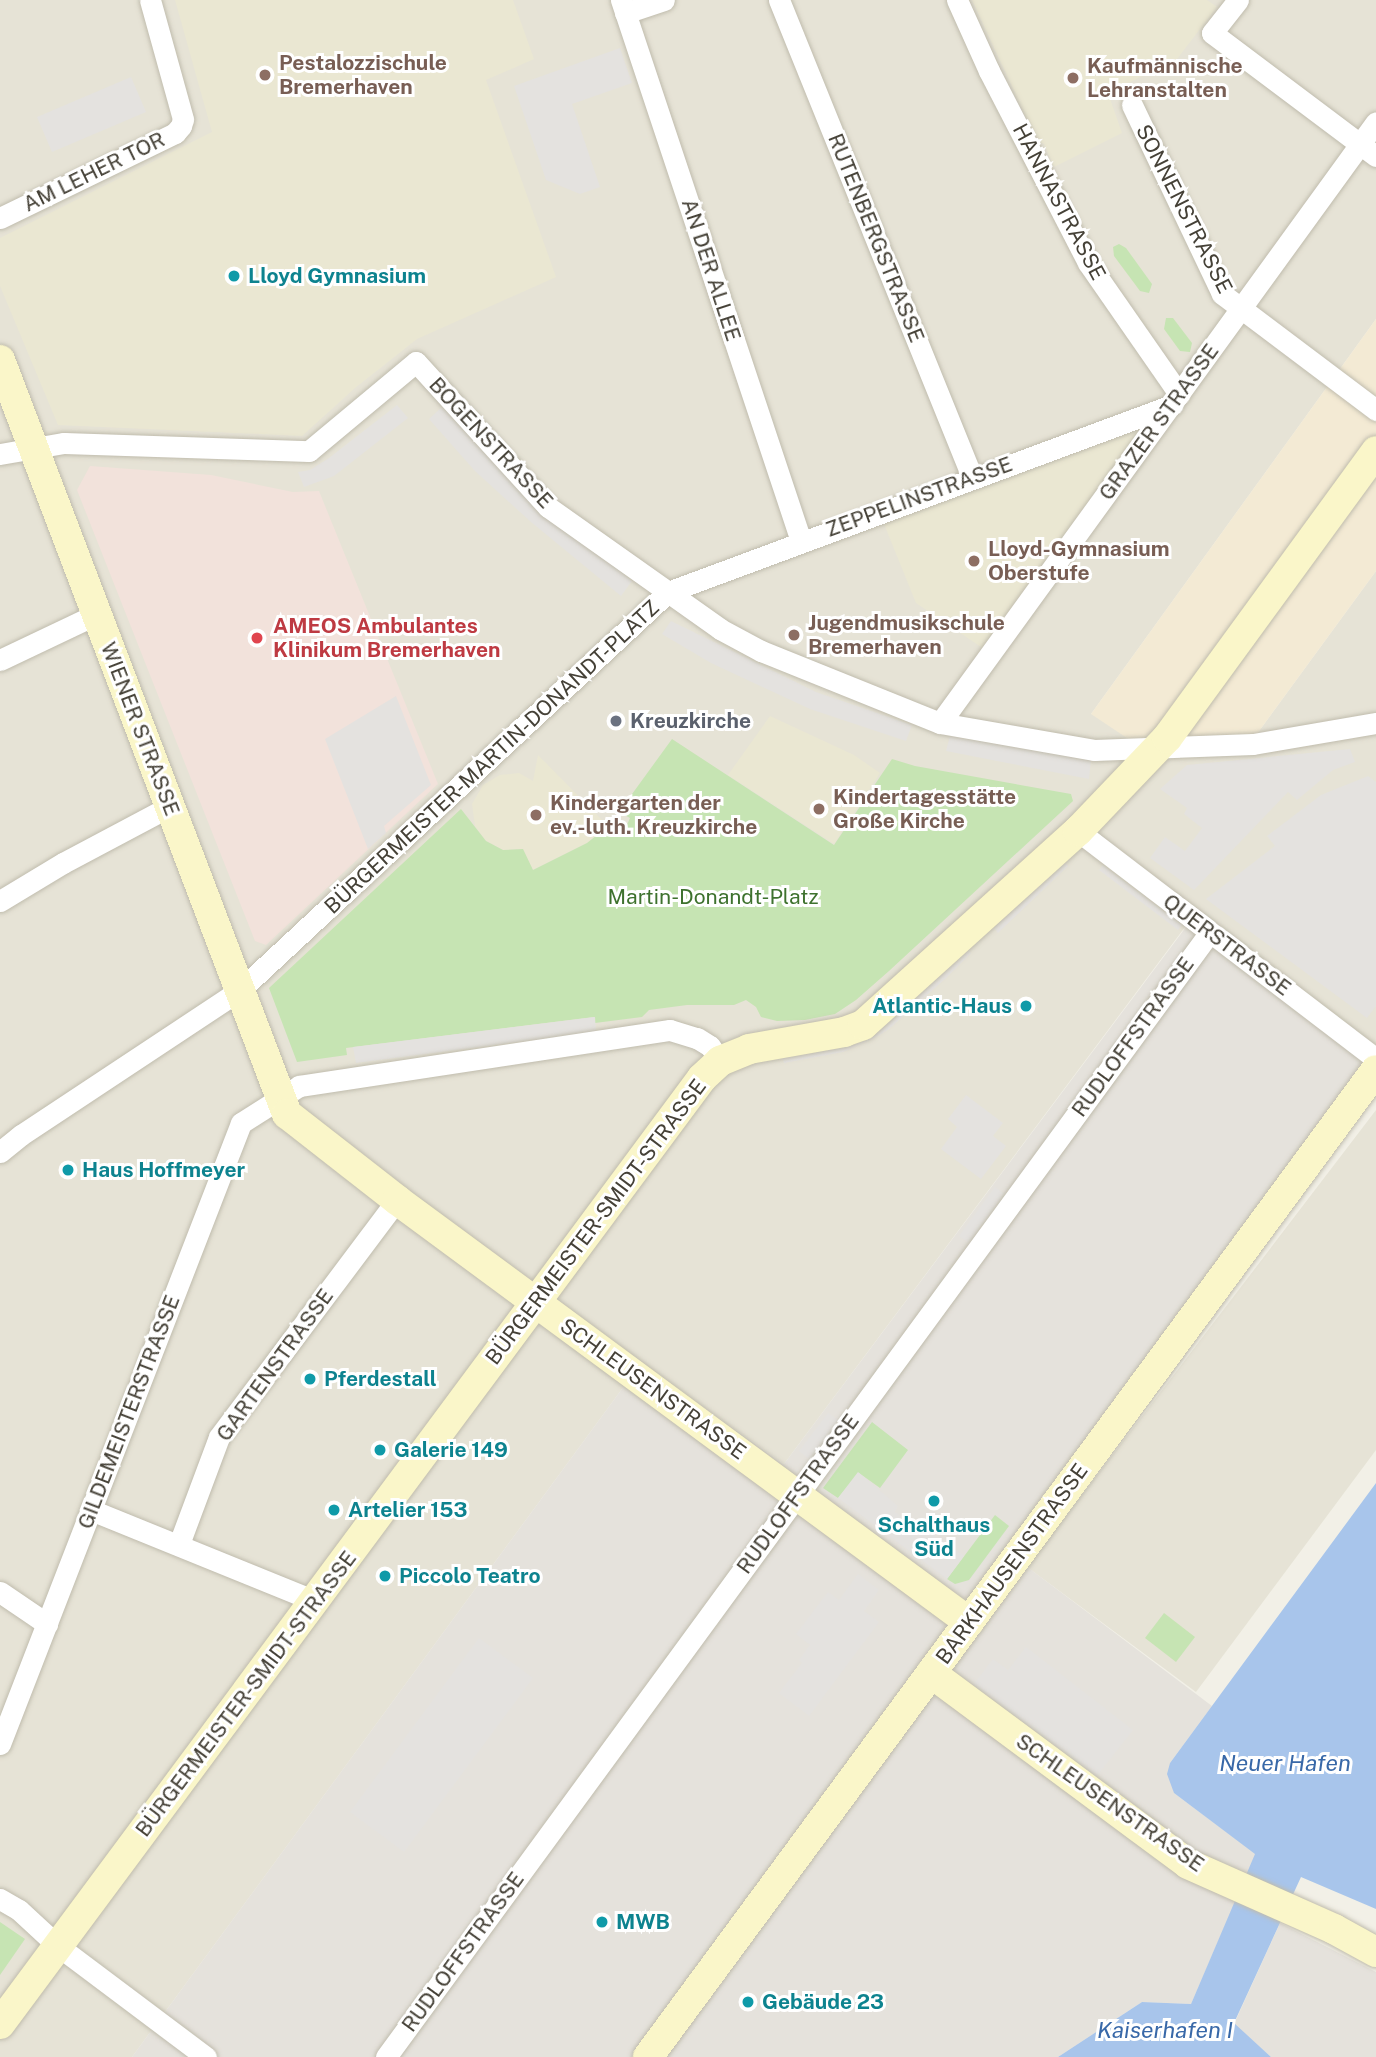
<!DOCTYPE html>
<meta charset="utf-8">
<style>
body{margin:0}
#map{position:relative;width:1376px;height:2057px;overflow:hidden;background:#f2f0e7;font-family:"Public Sans",sans-serif}
div>[style]{position:absolute}
[style*='--x']{left:calc(var(--x)*1px);top:calc(var(--y)*1px);width:calc(var(--w)*1px);rotate:calc(var(--a)*1deg)}
.residential>*{inset:0;background:#e6e3d6}
.commercial>*{inset:0;background:#f3ead4}
.industrial>*{inset:0;background:#e5e2dc}
.education>*{inset:0;background:#eae7d2}
.medical>*{inset:0;background:#f2e2db}
.green>*{inset:0;background:#c6e4b3}
.parking>*{inset:0;background:#e4e2df}
.water>*{inset:0;background:#a8c5eb}
.roads{filter:drop-shadow(0 0 2px #c0bcad) drop-shadow(0 0 2px #c0bcad)}
.street>*{height:21px;margin:-10.5px;padding:0 10.5px;transform-origin:10.5px;border-radius:10.5px;background:#fff}
.secondary>*{height:30px;margin:-15px;padding:0 15px;transform-origin:15px;border-radius:15px;background:#faf6c9}
.dots>*{width:19px;height:19px;translate:-50% -50%;box-sizing:border-box;border:4px solid #fff;border-radius:50%}
span{translate:-50% -50%;white-space:nowrap;text-align:center;line-height:1.15;-webkit-text-stroke:6px #fff;paint-order:stroke}
.education-label{font-size:21px;color:#785e54;font-weight:700}
.left{translate:0 -50%;text-align:left}
.street-label{font-size:21px;color:#454137}
.culture-label{font-size:21px;color:#0d838f;font-weight:700}
.right{translate:-100% -50%;text-align:right}
.health-label{font-size:21px;color:#be3a42;font-weight:700}
.worship-label{font-size:21px;color:#5b616d;font-weight:700}
.park-label{font-size:21px;color:#3e722e}
.water-label{font-size:23px;color:#3868a8;font-style:italic}
</style>
<div id="map">
<div class="residential">
<div style="clip-path:polygon(0 0,1376px 0,1376px 319px,1091px 714px,1254px 738px,1376px 571px,1376px 1054px,1194px 915px,784px 1464px,641px 1363px,132px 2057px,0 2057px)"></div>
<div style="clip-path:polygon(1376px 1110px,1376px 1450px,1196px 1692px,1027px 1567px)"></div>
</div>
<div class="commercial">
<div style="clip-path:polygon(1376px 319px,1376px 571px,1254px 738px,1136px 744px,1091px 714px)"></div>
</div>
<div class="industrial">
<div style="clip-path:polygon(1195px 915px,1376px 1054px,1006px 1551px,1212px 1706px,1170px 1763px,1174px 1793px,1256px 1854px,1191px 2004px,1142px 2002px,1058px 2057px,132px 2057px,641px 1363px,784px 1464px)"></div>
<div style="clip-path:polygon(1280px 1923px,1376px 1972px,1376px 2057px,1271px 2057px,1234px 2024px)"></div>
</div>
<div class="education">
<div style="clip-path:polygon(175px 0,513px 0,534px 59px,486px 80px,556px 277px,417px 339px,355px 388px,302px 436px,58px 425px,0 286px,0 238px,212px 132px)"></div>
<div style="clip-path:polygon(972px 0,1207px 0,1217px 7px,1177px 59px,1108px 93px,1122px 133px,1054px 167px,1044px 144px,1039px 142px,1026px 117px)"></div>
<div style="clip-path:polygon(1157px 416px,984px 649px,916px 603px,882px 519px)"></div>
<div style="clip-path:polygon(770px 716px,854px 755px,880px 773px,834px 844px,728px 775px)"></div>
<div style="clip-path:polygon(538px 755px,608px 826px,587px 843px,533px 870px,523px 849px,503px 850px,486px 841px,475px 826px,472px 804px,483px 785px,500px 775px,519px 773px,533px 781px)"></div>
</div>
<div class="medical">
<div style="clip-path:polygon(90px 466px,211px 475px,293px 492px,319px 491px,438px 784px,266px 945px,255px 941px,77px 490px)"></div>
</div>
<div class="green">
<div style="clip-path:polygon(1119px 244px,1126px 248px,1152px 284px,1149px 293px,1140px 291px,1114px 256px,1113px 247px)"></div>
<div style="clip-path:polygon(1166px 318px,1173px 318px,1192px 343px,1190px 352px,1180px 351px,1164px 329px)"></div>
<div style="clip-path:polygon(672px 739px,834px 845px,892px 759px,915px 766px,1071px 794px,1073px 801px,889px 971px,856px 1000px,835px 1014px,805px 1020px,777px 1021px,761px 1017px,756px 1007px,746px 1000px,734px 1005px,687px 1005px,649px 1010px,642px 1017px,595px 1023px,594px 1017px,346px 1048px,347px 1055px,297px 1062px,269px 988px,461px 809px,486px 841px,503px 850px,523px 849px,533px 870px,587px 843px,606px 828px,623px 834px,630px 818px,619px 812px)"></div>
<div style="clip-path:polygon(872px 1422px,908px 1450px,880px 1488px,859px 1473px,838px 1498px,823px 1488px)"></div>
<div style="clip-path:polygon(995px 1515px,1009px 1526px,969px 1580px,955px 1584px,947px 1579px)"></div>
<div style="clip-path:polygon(1164px 1613px,1195px 1637px,1176px 1662px,1145px 1638px)"></div>
<div style="clip-path:polygon(0 1922px,25px 1939px,0 1975px)"></div>
</div>
<div class="parking">
<div style="clip-path:polygon(620px 48px,632px 83px,572px 104px,600px 187px,580px 194px,546px 180px,514px 86px)"></div>
<div style="clip-path:polygon(131px 77px,146px 112px,52px 152px,37px 117px)"></div>
<div style="clip-path:polygon(397px 405px,408px 418px,334px 476px,304px 487px,298px 472px,310px 470px,329px 458px)"></div>
<div style="clip-path:polygon(442px 407px,540px 508px,632px 581px,621px 596px,531px 522px,475px 471px,429px 419px)"></div>
<div style="clip-path:polygon(671px 621px,816px 692px,912px 725px,906px 741px,810px 709px,711px 663px,662px 634px)"></div>
<div style="clip-path:polygon(396px 696px,431px 785px,384px 826px,386px 833px,368px 849px,325px 739px)"></div>
<div style="clip-path:polygon(950px 736px,1091px 760px,1089px 779px,946px 751px)"></div>
<div style="clip-path:polygon(1350px 749px,1355px 762px,1333px 770px,1297px 800px,1288px 792px,1194px 890px,1150px 858px,1165px 837px,1185px 851px,1202px 828px,1184px 814px,1187px 808px,1160px 789px,1187px 765px)"></div>
<div style="clip-path:polygon(1368px 776px,1376px 782px,1376px 1006px,1367px 1018px,1206px 899px,1275px 846px,1267px 836px,1321px 795px)"></div>
<div style="clip-path:polygon(1064px 862px,1068px 866px,998px 933px,994px 928px)"></div>
<div style="clip-path:polygon(1103px 865px,1182px 925px,1178px 930px,1099px 870px)"></div>
<div style="clip-path:polygon(967px 950px,971px 953px,946px 978px,889px 1029px,875px 1038px,843px 1052px,784px 1063px,781px 1055px)"></div>
<div style="clip-path:polygon(595px 1017px,596px 1032px,356px 1063px,353px 1047px)"></div>
<div style="clip-path:polygon(966px 1095px,1003px 1123px,993px 1136px,1006px 1146px,981px 1179px,941px 1149px,957px 1127px,948px 1119px)"></div>
<div style="clip-path:polygon(995px 1187px,1004px 1194px,969px 1243px,959px 1236px)"></div>
<div style="clip-path:polygon(828px 1413px,840px 1421px,810px 1460px,799px 1451px)"></div>
<div style="clip-path:polygon(858px 1472px,898px 1506px,895px 1512px,920px 1530px,923px 1526px,964px 1556px,947px 1579px,838px 1498px)"></div>
<div style="clip-path:polygon(858px 1574px,879px 1590px,864px 1611px,879px 1622px,809px 1716px,779px 1693px,802px 1663px,799px 1660px,810px 1645px,796px 1634px,828px 1592px,839px 1600px)"></div>
<div style="clip-path:polygon(479px 1638px,533px 1678px,404px 1852px,350px 1812px)"></div>
<div style="clip-path:polygon(1026px 1647px,1133px 1730px,1096px 1777px,974px 1684px,993px 1659px,1008px 1670px)"></div>
</div>
<div class="water">
<div style="clip-path:polygon(1376px 1483px,1376px 1909px,1301px 1877px,1234px 2023px,1271px 2057px,1058px 2057px,1142px 2002px,1191px 2004px,1255px 1854px,1174px 1793px,1167px 1774px,1170px 1763px)"></div>
</div>
<div class="roads">
<div class="street">
<div style="--x:621;--y:0;--w:570;--a:71.6"></div>
<div style="--x:779;--y:0;--w:515;--a:67.97"></div>
<div style="--x:957;--y:0;--w:78;--a:65.7"></div>
<div style="--x:989;--y:71;--w:216;--a:62.7"></div>
<div style="--x:1088;--y:263;--w:160;--a:55.2"></div>
<div style="--x:1238;--y:0;--w:42;--a:128.2"></div>
<div style="--x:1212;--y:33;--w:205;--a:36.9"></div>
<div style="--x:625;--y:13;--w:41;--a:-18.4"></div>
<div style="--x:1132;--y:105;--w:209;--a:64.5"></div>
<div style="--x:1222;--y:294;--w:193;--a:37"></div>
<div style="--x:0;--y:218;--w:195;--a:-25.9"></div>
<div style="--x:175;--y:133;--w:9;--a:-49"></div>
<div style="--x:181;--y:126;--w:7;--a:-74"></div>
<div style="--x:183;--y:119;--w:123;--a:-105.5"></div>
<div style="--x:0;--y:454;--w:65;--a:-9.8"></div>
<div style="--x:64;--y:443;--w:245;--a:1.9"></div>
<div style="--x:309;--y:451;--w:139;--a:-39.8"></div>
<div style="--x:416;--y:362;--w:196;--a:47.7"></div>
<div style="--x:548;--y:507;--w:211;--a:35.3"></div>
<div style="--x:720;--y:629;--w:47;--a:28.2"></div>
<div style="--x:761;--y:651;--w:193;--a:21.9"></div>
<div style="--x:940;--y:723;--w:156;--a:9.9"></div>
<div style="--x:1094;--y:750;--w:159;--a:-2.2"></div>
<div style="--x:1253;--y:744;--w:125;--a:-9.7"></div>
<div style="--x:0;--y:660;--w:107;--a:-25.4"></div>
<div style="--x:940;--y:723;--w:742;--a:-54.04"></div>
<div style="--x:1078;--y:831;--w:375;--a:37.4"></div>
<div style="--x:0;--y:901;--w:74;--a:-31.1"></div>
<div style="--x:63;--y:863;--w:121;--a:-28"></div>
<div style="--x:0;--y:1152;--w:27;--a:-39"></div>
<div style="--x:21;--y:1135;--w:263;--a:-33.5"></div>
<div style="--x:240;--y:990;--w:584;--a:-42.92"></div>
<div style="--x:668;--y:592;--w:538;--a:-20.36"></div>
<div style="--x:91;--y:1510;--w:242;--a:22.1"></div>
<div style="--x:179;--y:1544;--w:114;--a:-69.5"></div>
<div style="--x:219;--y:1437;--w:296;--a:-53.1"></div>
<div style="--x:0;--y:1592;--w:57;--a:34.2"></div>
<div style="--x:0;--y:1744;--w:666;--a:-68.79"></div>
<div style="--x:241;--y:1123;--w:69;--a:-32.5"></div>
<div style="--x:299;--y:1086;--w:375;--a:-8.6"></div>
<div style="--x:670;--y:1030;--w:28;--a:17"></div>
<div style="--x:697;--y:1038;--w:15;--a:32"></div>
<div style="--x:710;--y:1046;--w:18;--a:56"></div>
<div style="--x:0;--y:1899;--w:22;--a:30"></div>
<div style="--x:19;--y:1910;--w:53;--a:42.7"></div>
<div style="--x:58;--y:1946;--w:185;--a:36.9"></div>
<div style="--x:386;--y:2057;--w:1394;--a:-53.78"></div>
</div>
<div class="secondary">
<div style="--x:0;--y:360;--w:807;--a:69.16"></div>
<div style="--x:287;--y:1114;--w:140;--a:38"></div>
<div style="--x:397;--y:1200;--w:711;--a:36.42"></div>
<div style="--x:931;--y:1673;--w:320;--a:36.6"></div>
<div style="--x:1188;--y:1864;--w:160;--a:24"></div>
<div style="--x:1334;--y:1929;--w:48;--a:28.7"></div>
<div style="--x:0;--y:2024;--w:1178;--a:-53.42"></div>
<div style="--x:702;--y:1078;--w:25;--a:-43"></div>
<div style="--x:720;--y:1061;--w:31;--a:-22"></div>
<div style="--x:749;--y:1049;--w:97;--a:-10.1"></div>
<div style="--x:844;--y:1032;--w:20;--a:-20"></div>
<div style="--x:863;--y:1025;--w:290;--a:-42.1"></div>
<div style="--x:1078;--y:831;--w:129;--a:-46.3"></div>
<div style="--x:1167;--y:738;--w:355;--a:-53.9"></div>
<div style="--x:648;--y:2057;--w:1226;--a:-53.59"></div>
</div>
</div>
<div class="dots">
<div style="left:265px;top:75px;background:#8d6e63"></div>
<div style="left:1073px;top:78px;background:#8d6e63"></div>
<div style="left:234px;top:276px;background:#0f9aa8"></div>
<div style="left:974px;top:561px;background:#8d6e63"></div>
<div style="left:794px;top:635px;background:#8d6e63"></div>
<div style="left:257px;top:638px;background:#e0444e"></div>
<div style="left:616px;top:721px;background:#6b7280"></div>
<div style="left:819px;top:809px;background:#8d6e63"></div>
<div style="left:536px;top:815px;background:#8d6e63"></div>
<div style="left:1026px;top:1006px;background:#0f9aa8"></div>
<div style="left:68px;top:1170px;background:#0f9aa8"></div>
<div style="left:310px;top:1379px;background:#0f9aa8"></div>
<div style="left:380px;top:1450px;background:#0f9aa8"></div>
<div style="left:934px;top:1501px;background:#0f9aa8"></div>
<div style="left:334px;top:1510px;background:#0f9aa8"></div>
<div style="left:385px;top:1576px;background:#0f9aa8"></div>
<div style="left:602px;top:1922px;background:#0f9aa8"></div>
<div style="left:748px;top:2002px;background:#0f9aa8"></div>
</div>
<div class="education-label">
<span class="left" style="left:279px;top:75px">Pestalozzischule<br>Bremerhaven</span>
<span class="left" style="left:1087px;top:78px">Kaufmännische<br>Lehranstalten</span>
<span class="left" style="left:988px;top:561px">Lloyd-Gymnasium<br>Oberstufe</span>
<span class="left" style="left:808px;top:635px">Jugendmusikschule<br>Bremerhaven</span>
<span class="left" style="left:833px;top:809px">Kindertagesstätte<br>Große Kirche</span>
<span class="left" style="left:550px;top:815px">Kindergarten der<br>ev.-luth. Kreuzkirche</span>
</div>
<div class="street-label">
<span style="left:94px;top:172px;rotate:-26deg">AM LEHER TOR</span>
<span style="left:1059px;top:202px;rotate:62deg">HANNASTRASSE</span>
<span style="left:1184px;top:209px;rotate:63deg">SONNENSTRASSE</span>
<span style="left:876px;top:238px;rotate:68deg">RUTENBERGSTRASSE</span>
<span style="left:711px;top:270px;rotate:72deg">AN DER ALLEE</span>
<span style="left:1159px;top:422px;rotate:-54deg">GRAZER STRASSE</span>
<span style="left:491px;top:443px;rotate:47deg">BOGENSTRASSE</span>
<span style="left:919px;top:497px;rotate:-20deg">ZEPPELINSTRASSE</span>
<span style="left:140px;top:729px;rotate:69deg">WIENER STRASSE</span>
<span style="left:492px;top:757px;rotate:-43deg">BÜRGERMEISTER-MARTIN-DONANDT-PLATZ</span>
<span style="left:1227px;top:945px;rotate:37deg">QUERSTRASSE</span>
<span style="left:1133px;top:1037px;rotate:-54deg">RUDLOFFSTRASSE</span>
<span style="left:596px;top:1222px;rotate:-53deg">BÜRGERMEISTER-SMIDT-STRASSE</span>
<span style="left:275px;top:1365px;rotate:-54deg">GARTENSTRASSE</span>
<span style="left:653px;top:1389px;rotate:36deg">SCHLEUSENSTRASSE</span>
<span style="left:129px;top:1412px;rotate:-69deg">GILDEMEISTERSTRASSE</span>
<span style="left:798px;top:1494px;rotate:-54deg">RUDLOFFSTRASSE</span>
<span style="left:1012px;top:1564px;rotate:-54deg">BARKHAUSENSTRASSE</span>
<span style="left:246px;top:1694px;rotate:-53deg">BÜRGERMEISTER-SMIDT-STRASSE</span>
<span style="left:1110px;top:1803px;rotate:35deg">SCHLEUSENSTRASSE</span>
<span style="left:463px;top:1952px;rotate:-54deg">RUDLOFFSTRASSE</span>
</div>
<div class="culture-label">
<span class="left" style="left:248px;top:276px">Lloyd Gymnasium</span>
<span class="right" style="left:1012px;top:1006px">Atlantic-Haus</span>
<span class="left" style="left:82px;top:1170px">Haus Hoffmeyer</span>
<span class="left" style="left:324px;top:1379px">Pferdestall</span>
<span class="left" style="left:394px;top:1450px">Galerie 149</span>
<span class="left" style="left:348px;top:1510px">Artelier 153</span>
<span style="left:934px;top:1537px">Schalthaus<br>Süd</span>
<span class="left" style="left:399px;top:1576px">Piccolo Teatro</span>
<span class="left" style="left:616px;top:1922px">MWB</span>
<span class="left" style="left:762px;top:2002px">Gebäude 23</span>
</div>
<div class="health-label">
<span class="left" style="left:273px;top:638px">AMEOS Ambulantes<br>Klinikum Bremerhaven</span>
</div>
<div class="worship-label">
<span class="left" style="left:630px;top:721px">Kreuzkirche</span>
</div>
<div class="park-label">
<span style="left:713px;top:897px">Martin-Donandt-Platz</span>
</div>
<div class="water-label">
<span style="left:1285px;top:1763px">Neuer Hafen</span>
<span style="left:1165px;top:2030px">Kaiserhafen I</span>
</div>
</div>
